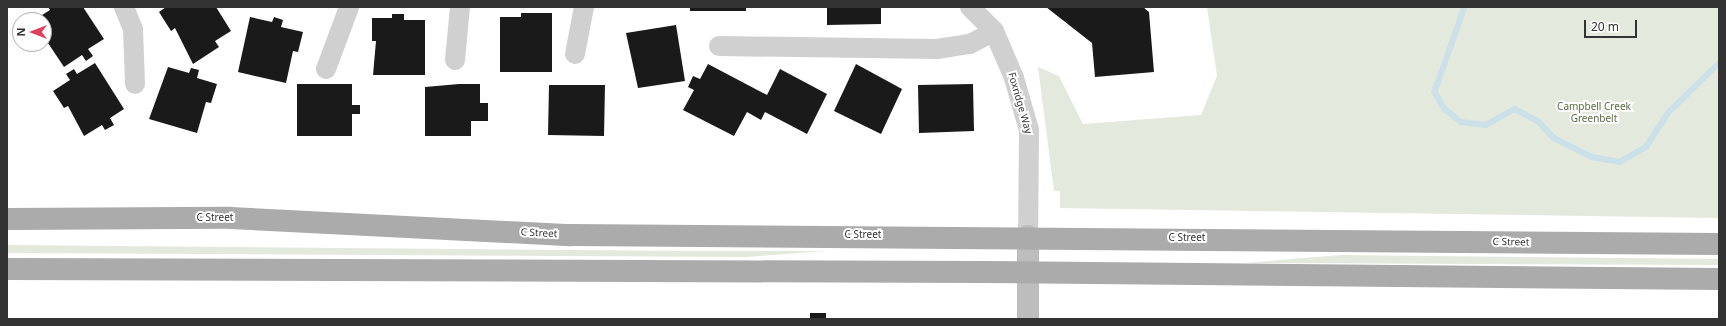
<!DOCTYPE html>
<style>
body{margin:0}
#map{position:relative;width:1726px;height:326px;overflow:hidden;background:#fff;font-family:"Noto Sans",sans-serif}
div>[style]{position:absolute}
[style*='--x']{left:calc(var(--x)*1px);top:calc(var(--y)*1px);width:calc(var(--w)*1px);rotate:calc(var(--a)*1deg)}
.green>*{inset:0;background:#e4e9dd}
.stream>*{height:5.5px;margin:-2.75px;padding:0 2.75px;transform-origin:2.75px;border-radius:2.75px;background:#cbe0e8}
.building>*{inset:0;background:#1a1a1a}
.street>*{height:20px;margin:-10px;padding:0 10px;transform-origin:10px;border-radius:10px;background:#d0d0d0}
.secondary>*{height:22px;margin:-11px;padding:0 11px;transform-origin:11px;border-radius:11px;background:#bdbdbd}
.primary>*{height:22px;margin:-11px;padding:0 11px;transform-origin:11px;border-radius:11px;background:#ababab}
span{translate:-50% -50%;white-space:nowrap;text-align:center;line-height:1.15;-webkit-text-stroke:4px #fff;paint-order:stroke}
.street-label{font-size:10px;color:#333}
.park-label{font-size:10px;color:#5a6d42}
.frame{position:absolute;inset:0;border:8px solid #333;pointer-events:none}
.north{position:absolute;left:12px;top:12px;width:40px;height:40px;box-sizing:border-box;background:#fff;border:1px solid #adadad;border-radius:50%;rotate:270deg;font-size:11px;font-weight:700;line-height:16px;text-align:center;color:#333}
.north::after{content:'';display:block;margin:auto;width:14px;height:18px;background:#dd425c;clip-path:polygon(50% 0,100% 100%,50% 72%,0 100%)}
.scale{position:absolute;left:1584px;top:20px;width:53px;height:18px;box-sizing:border-box;border:2px solid #333;border-top:0;padding-left:5px;font-size:12px;line-height:14px;white-space:nowrap;color:#333;-webkit-text-stroke:3px #fff;paint-order:stroke}
</style>
<div id="map">
<div class="green">
<div style="clip-path:polygon(1207px 7px,1719px 7px,1719px 218px,1060px 208px,1060px 191px,1054px 191px,1038px 67px,1059px 76px,1083px 124px,1201px 115px,1217px 76px)"></div>
<div style="clip-path:polygon(7px 245px,693px 251px,826px 251px,746px 257px,7px 253px)"></div>
<div style="clip-path:polygon(1341px 255px,1719px 259px,1719px 265px,1243px 263px)"></div>
</div>
<div class="stream">
<div style="--x:1465;--y:7;--w:90;--a:109.4"></div>
<div style="--x:1435;--y:92;--w:20;--a:60"></div>
<div style="--x:1445;--y:109;--w:21;--a:39"></div>
<div style="--x:1461;--y:122;--w:25;--a:7"></div>
<div style="--x:1486;--y:125;--w:33;--a:-29"></div>
<div style="--x:1515;--y:109;--w:27;--a:28"></div>
<div style="--x:1539;--y:122;--w:22;--a:47"></div>
<div style="--x:1554;--y:138;--w:42;--a:26.6"></div>
<div style="--x:1592;--y:157;--w:28;--a:10"></div>
<div style="--x:1620;--y:162;--w:30;--a:-30"></div>
<div style="--x:1646;--y:147;--w:40;--a:-57.1"></div>
<div style="--x:1668;--y:113;--w:71;--a:-44.4"></div>
</div>
<div class="building">
<div style="clip-path:polygon(48px 7px,83px 7px,104px 39px,88px 49px,93px 56px,86px 61px,82px 55px,64px 67px,44px 37px,44px 20px,34px 20px,50px 10px)"></div>
<div style="clip-path:polygon(166px 7px,216px 7px,231px 31px,215px 41px,219px 47px,193px 64px,175px 28px,171px 31px,159px 12px)"></div>
<div style="clip-path:polygon(690px 7px,746px 7px,746px 11px,690px 11px)"></div>
<div style="clip-path:polygon(827px 7px,881px 7px,881px 24px,827px 25px)"></div>
<div style="clip-path:polygon(1046px 7px,1143px 7px,1149px 12px,1154px 72px,1095px 77px,1092px 43px)"></div>
<div style="clip-path:polygon(521px 13px,552px 13px,552px 72px,500px 72px,500px 17px,521px 17px)"></div>
<div style="clip-path:polygon(392px 14px,404px 14px,404px 20px,425px 20px,425px 75px,373px 75px,376px 41px,372px 41px,372px 18px,392px 18px)"></div>
<div style="clip-path:polygon(250px 17px,272px 22px,274px 17px,283px 20px,281px 27px,303px 32px,298px 52px,293px 51px,286px 83px,238px 72px)"></div>
<div style="clip-path:polygon(676px 25px,685px 81px,638px 88px,626px 33px)"></div>
<div style="clip-path:polygon(95px 63px,124px 109px,110px 118px,114px 125px,105px 130px,102px 125px,84px 136px,68px 106px,64px 108px,53px 91px,70px 80px,66px 74px,74px 69px,77px 74px)"></div>
<div style="clip-path:polygon(708px 64px,767px 95px,780px 69px,827px 94px,807px 134px,765px 112px,761px 120px,747px 112px,734px 136px,683px 110px,694px 90px,688px 87px,693px 76px,700px 79px)"></div>
<div style="clip-path:polygon(856px 64px,902px 89px,881px 134px,834px 111px)"></div>
<div style="clip-path:polygon(168px 67px,189px 73px,191px 68px,199px 70px,197px 78px,217px 84px,211px 103px,206px 102px,197px 133px,149px 119px)"></div>
<div style="clip-path:polygon(297px 84px,352px 84px,352px 105px,360px 105px,360px 114px,352px 114px,352px 136px,297px 136px)"></div>
<div style="clip-path:polygon(459px 84px,480px 84px,480px 103px,488px 103px,488px 121px,471px 121px,471px 136px,425px 136px,425px 87px)"></div>
<div style="clip-path:polygon(973px 84px,974px 131px,919px 133px,918px 85px)"></div>
<div style="clip-path:polygon(549px 85px,605px 85px,604px 136px,548px 135px)"></div>
<div style="clip-path:polygon(810px 313px,826px 313px,826px 319px,810px 319px)"></div>
</div>
<div class="street">
<div style="--x:124;--y:7;--w:24;--a:68"></div>
<div style="--x:133;--y:29;--w:55;--a:87.9"></div>
<div style="--x:970;--y:7;--w:34;--a:45"></div>
<div style="--x:994;--y:31;--w:51;--a:66.9"></div>
<div style="--x:1014;--y:78;--w:54;--a:73.9"></div>
<div style="--x:1029;--y:130;--w:106;--a:90.5"></div>
<div style="--x:719;--y:46;--w:218;--a:0.8"></div>
<div style="--x:937;--y:49;--w:33;--a:-9"></div>
<div style="--x:970;--y:44;--w:27;--a:-28"></div>
<div style="--x:575;--y:54;--w:48;--a:-79.2"></div>
<div style="--x:455;--y:60;--w:53;--a:-84.6"></div>
<div style="--x:326;--y:69;--w:66;--a:-69.6"></div>
</div>
<div class="secondary">
<div style="--x:1028;--y:236;--w:83;--a:90"></div>
</div>
<div class="primary">
<div style="--x:7;--y:219;--w:223;--a:-0.3"></div>
<div style="--x:230;--y:218;--w:341;--a:2.9"></div>
<div style="--x:571;--y:235;--w:1148;--a:0.45"></div>
<div style="--x:7;--y:269;--w:978;--a:0.18"></div>
<div style="--x:985;--y:272;--w:734;--a:0.55"></div>
</div>
<div class="street-label">
<span style="left:1020px;top:103px;rotate:74deg">Foxridge Way</span>
<span style="left:215px;top:218px">C Street</span>
<span style="left:539px;top:233px;rotate:3deg">C Street</span>
<span style="left:863px;top:235px">C Street</span>
<span style="left:1187px;top:238px">C Street</span>
<span style="left:1511px;top:242px;rotate:1deg">C Street</span>
</div>
<div class="park-label">
<span style="left:1594px;top:112px">Campbell Creek<br>Greenbelt</span>
</div>
<div class="frame"></div>
<div class="north">N</div>
<div class="scale">20 m</div>
</div>
